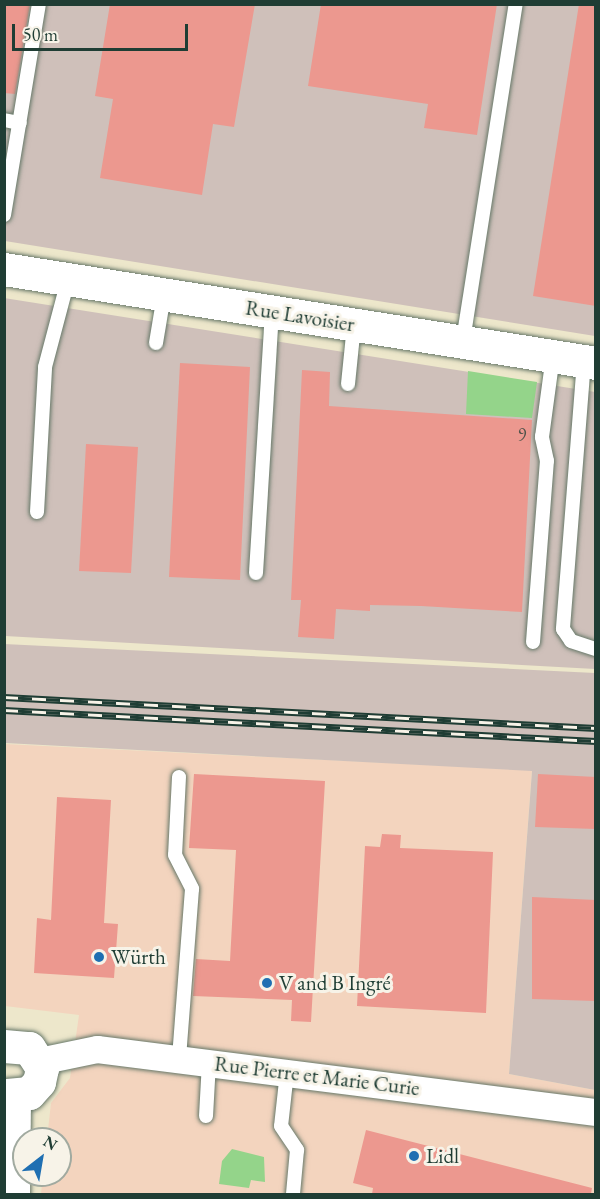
<!DOCTYPE html>
<meta charset="utf-8">
<style>
body{margin:0}
#map{position:relative;width:600px;height:1199px;overflow:hidden;background:#ede7cb;font-family:"EB Garamond",serif}
div>[style]{position:absolute}
[style*='--x']{left:calc(var(--x)*1px);top:calc(var(--y)*1px);width:calc(var(--w)*1px);rotate:calc(var(--a)*1deg)}
.built>*{inset:0;background:#f3d4be}
.industrial>*{inset:0;background:#cfc0ba}
.green>*{inset:0;background:#94d48a}
.building>*{inset:0;background:#ec988f}
.roads{filter:drop-shadow(0 0 2px #677869) drop-shadow(0 0 2px #677869)}
.lane>*{height:14px;margin:-7px;padding:0 7px;transform-origin:7px;border-radius:7px;background:#fff}
.street>*{height:27px;margin:-13.5px;padding:0 13.5px;transform-origin:13.5px;border-radius:13.5px;background:#fff}
.secondary>*{height:33px;margin:-16.5px;padding:0 16.5px;transform-origin:16.5px;border-radius:16.5px;background:#fff}
.rail>*{height:7px;margin-top:-3.5px;transform-origin:0;background:repeating-linear-gradient(90deg,#f7f3e8 0 14px,#1f3d34 0 28px);box-sizing:border-box;border-block:2px solid #1f3d34}
.dots>*{width:16px;height:16px;translate:-50% -50%;box-sizing:border-box;border:3px solid #f7f3e8;border-radius:50%}
span{translate:-50% -50%;white-space:nowrap;text-align:center;line-height:1.15;-webkit-text-stroke:6px #f7f3e8;paint-order:stroke}
.number-label{font-size:18px;color:#52544b}
.number-label span{-webkit-text-stroke-width:0}
.street-label{font-size:21px;color:#1f3d34}
.poi-label{font-size:21px;color:#1f3d34}
.left{translate:0 -50%;text-align:left}
.frame{position:absolute;inset:0;border:6px solid #1f3d34;pointer-events:none}
.north{position:absolute;left:12px;top:1127px;width:60px;height:60px;box-sizing:border-box;background:#f7f3e8;border:2px solid #a1aaa0;border-radius:50%;rotate:31deg;font-size:16px;font-weight:700;line-height:24px;text-align:center;color:#1f3d34}
.north::after{content:'';display:block;margin:auto;width:21px;height:27px;background:#1f6fb2;clip-path:polygon(50% 0,100% 100%,50% 72%,0 100%)}
.scale{position:absolute;left:12px;top:24px;width:176px;height:27px;box-sizing:border-box;border:3px solid #1f3d34;border-top:0;padding-left:8px;font-size:18px;line-height:21px;white-space:nowrap;color:#1f3d34;-webkit-text-stroke:4px #f7f3e8;paint-order:stroke}
</style>
<div id="map">
<div class="built">
<div style="clip-path:polygon(5px 744px,532px 770px,509px 1074px,595px 1090px,595px 1194px,41px 1194px,43px 1175px,60px 1175px,60px 1139px,47px 1139px,51px 1103px,70px 1078px,79px 1015px,5px 1006px)"></div>
</div>
<div class="industrial">
<div style="clip-path:polygon(4px 5px,595px 5px,595px 336px,5px 241px)"></div>
<div style="clip-path:polygon(4px 298px,595px 392px,595px 669px,5px 636px)"></div>
<div style="clip-path:polygon(4px 644px,595px 673px,595px 1090px,509px 1074px,532px 771px,5px 743px)"></div>
</div>
<div class="green">
<div style="clip-path:polygon(468px 371px,537px 382px,532px 418px,466px 414px)"></div>
<div style="clip-path:polygon(232px 1149px,264px 1157px,265px 1182px,251px 1180px,249px 1188px,219px 1184px,222px 1161px)"></div>
</div>
<div class="building">
<div style="clip-path:polygon(4px 4px,30px 4px,15px 94px,4px 93px)"></div>
<div style="clip-path:polygon(110px 4px,255px 4px,234px 127px,213px 124px,202px 195px,100px 178px,113px 99px,95px 96px)"></div>
<div style="clip-path:polygon(321px 4px,497px 4px,477px 135px,424px 128px,428px 104px,308px 86px)"></div>
<div style="clip-path:polygon(579px 4px,596px 4px,596px 306px,533px 296px)"></div>
<div style="clip-path:polygon(180px 363px,250px 367px,240px 580px,169px 577px)"></div>
<div style="clip-path:polygon(302px 370px,330px 372px,329px 406px,532px 420px,522px 612px,421px 606px,370px 605px,370px 611px,336px 609px,334px 639px,298px 637px,301px 600px,291px 600px)"></div>
<div style="clip-path:polygon(86px 444px,138px 447px,131px 573px,79px 571px)"></div>
<div style="clip-path:polygon(194px 774px,325px 781px,311px 1022px,291px 1021px,292px 1000px,193px 996px,196px 959px,230px 961px,236px 850px,189px 848px)"></div>
<div style="clip-path:polygon(538px 774px,596px 777px,596px 829px,535px 827px)"></div>
<div style="clip-path:polygon(57px 797px,111px 800px,104px 923px,118px 924px,114px 978px,34px 973px,37px 918px,51px 920px)"></div>
<div style="clip-path:polygon(382px 834px,401px 835px,400px 848px,493px 852px,486px 1013px,357px 1006px,365px 846px,380px 847px)"></div>
<div style="clip-path:polygon(532px 897px,596px 900px,596px 1001px,532px 999px)"></div>
<div style="clip-path:polygon(366px 1130px,592px 1188px,591px 1194px,372px 1194px,373px 1188px,353px 1183px)"></div>
</div>
<div class="roads">
<div class="lane">
<div style="--x:4;--y:120;--w:16;--a:11"></div>
<div style="--x:4;--y:215;--w:214;--a:-80.6"></div>
<div style="--x:465;--y:328;--w:328;--a:-81.1"></div>
<div style="--x:156;--y:343;--w:49;--a:-80.5"></div>
<div style="--x:584;--y:361;--w:269;--a:94.5"></div>
<div style="--x:563;--y:629;--w:14;--a:56"></div>
<div style="--x:571;--y:641;--w:26;--a:18"></div>
<div style="--x:348;--y:384;--w:59;--a:-84.2"></div>
<div style="--x:37;--y:512;--w:145;--a:-86.8"></div>
<div style="--x:45;--y:367;--w:90;--a:-75.2"></div>
<div style="--x:256;--y:573;--w:261;--a:-86.5"></div>
<div style="--x:533;--y:642;--w:182;--a:-85.6"></div>
<div style="--x:547;--y:461;--w:25;--a:-102"></div>
<div style="--x:542;--y:437;--w:82;--a:-82.3"></div>
<div style="--x:179;--y:777;--w:78;--a:92.9"></div>
<div style="--x:175;--y:855;--w:38;--a:63"></div>
<div style="--x:192;--y:889;--w:169;--a:94.4"></div>
<div style="--x:287;--y:1072;--w:54;--a:96.3"></div>
<div style="--x:281;--y:1126;--w:29;--a:56"></div>
<div style="--x:297;--y:1150;--w:44;--a:95.2"></div>
<div style="--x:206;--y:1116;--w:54;--a:-86.8"></div>
</div>
<div class="street">
<div style="--x:39;--y:1061;--w:59;--a:-11.7"></div>
<div style="--x:97;--y:1049;--w:503;--a:7.2"></div>
</div>
<div class="secondary">
<div style="--x:4;--y:269;--w:599;--a:9.02"></div>
<div style="--x:4;--y:1046;--w:25;--a:5"></div>
<div style="--x:29;--y:1048;--w:24;--a:57"></div>
<div style="--x:42;--y:1068;--w:14;--a:102"></div>
<div style="--x:39;--y:1082;--w:15;--a:132"></div>
<div style="--x:29;--y:1093;--w:25;--a:175"></div>
<div style="--x:13;--y:1194;--w:97;--a:-89.4"></div>
</div>
</div>
<div class="rail">
<div style="--x:4;--y:697;--w:593;--a:3"></div>
<div style="--x:4;--y:710;--w:593;--a:3"></div>
</div>
<div class="dots">
<div style="left:99px;top:957px;background:#1f6fb2"></div>
<div style="left:267px;top:983px;background:#1f6fb2"></div>
<div style="left:414px;top:1156px;background:#1f6fb2"></div>
</div>
<div class="number-label">
<span style="left:522px;top:435px">9</span>
</div>
<div class="street-label">
<span style="left:300px;top:316px;rotate:9deg">Rue Lavoisier</span>
<span style="left:317px;top:1076px;rotate:7deg">Rue Pierre et Marie Curie</span>
</div>
<div class="poi-label">
<span class="left" style="left:111px;top:957px">Würth</span>
<span class="left" style="left:279px;top:983px">V and B Ingré</span>
<span class="left" style="left:426px;top:1156px">Lidl</span>
</div>
<div class="frame"></div>
<div class="north">N</div>
<div class="scale">50 m</div>
</div>
